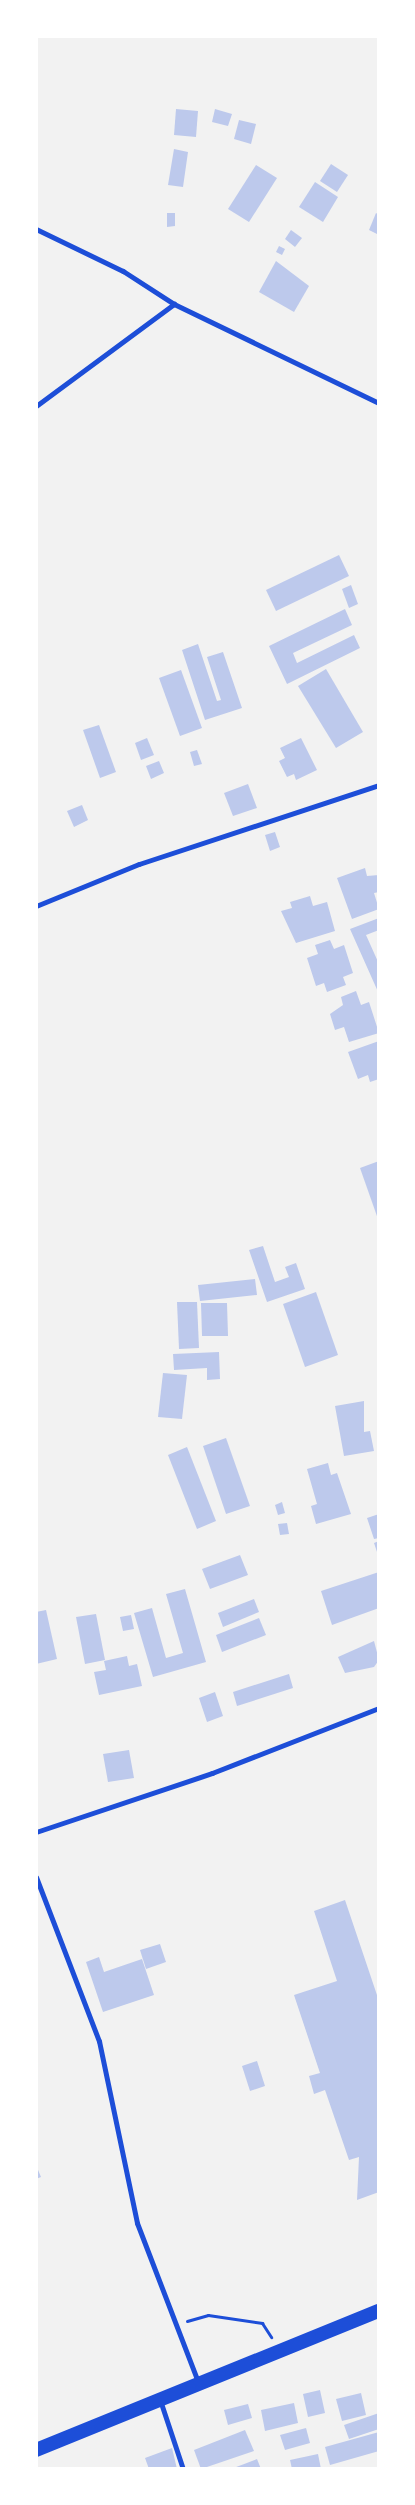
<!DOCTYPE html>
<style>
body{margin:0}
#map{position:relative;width:415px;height:2505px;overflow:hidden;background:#f2f2f2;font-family:Overpass,sans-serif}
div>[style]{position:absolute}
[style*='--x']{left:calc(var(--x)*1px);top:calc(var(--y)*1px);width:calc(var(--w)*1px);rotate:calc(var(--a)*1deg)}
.building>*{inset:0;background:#bdc9ec}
.path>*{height:3px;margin:-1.5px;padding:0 1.5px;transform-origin:1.5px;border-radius:1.5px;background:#1d4ed8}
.minor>*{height:5px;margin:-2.5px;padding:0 2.5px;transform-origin:2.5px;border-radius:2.5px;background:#1d4ed8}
.trunk>*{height:14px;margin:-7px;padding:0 7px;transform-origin:7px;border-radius:7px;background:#1d4ed8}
span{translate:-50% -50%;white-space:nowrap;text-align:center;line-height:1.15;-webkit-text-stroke:5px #fff;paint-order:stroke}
.frame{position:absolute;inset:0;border:38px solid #fff;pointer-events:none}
</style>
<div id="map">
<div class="building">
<div style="clip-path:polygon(176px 109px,198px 111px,196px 137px,174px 135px)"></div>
<div style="clip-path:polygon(215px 109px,232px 114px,228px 126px,212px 122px)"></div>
<div style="clip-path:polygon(239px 120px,256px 124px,251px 144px,234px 139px)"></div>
<div style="clip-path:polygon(174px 149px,188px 152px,183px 187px,168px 185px)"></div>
<div style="clip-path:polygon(331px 164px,348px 175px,337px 192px,320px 181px)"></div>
<div style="clip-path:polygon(256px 165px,277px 178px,249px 222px,228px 209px)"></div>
<div style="clip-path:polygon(315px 182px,338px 197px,323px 222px,299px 207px)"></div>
<div style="clip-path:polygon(167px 213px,175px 213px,175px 226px,167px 227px)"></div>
<div style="clip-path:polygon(376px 213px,379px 215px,379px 235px,369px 230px)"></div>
<div style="clip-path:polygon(291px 230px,302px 238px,295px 247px,285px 239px)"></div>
<div style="clip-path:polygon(279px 246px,285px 249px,282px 255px,276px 252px)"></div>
<div style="clip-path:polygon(276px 261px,309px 286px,294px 312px,259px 292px)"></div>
<div style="clip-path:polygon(339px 555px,349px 576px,276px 611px,266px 590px)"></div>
<div style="clip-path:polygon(351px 585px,358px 604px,349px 608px,342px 589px)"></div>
<div style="clip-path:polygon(345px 609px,352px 625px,293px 653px,297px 663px,354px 635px,360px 648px,287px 684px,269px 646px)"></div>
<div style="clip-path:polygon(198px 644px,217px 701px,221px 700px,207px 657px,223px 652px,242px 708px,205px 720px,182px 650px)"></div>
<div style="clip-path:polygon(326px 669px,363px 732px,336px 748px,298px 686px)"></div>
<div style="clip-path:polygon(181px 670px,202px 728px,180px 736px,159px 678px)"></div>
<div style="clip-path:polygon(99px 725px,116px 772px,100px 778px,83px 730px)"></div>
<div style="clip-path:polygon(147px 738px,154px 755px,141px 760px,135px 743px)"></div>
<div style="clip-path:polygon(301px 738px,317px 770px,296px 780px,294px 774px,287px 777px,279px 761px,285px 758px,280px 748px)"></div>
<div style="clip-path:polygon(197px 750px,202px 764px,194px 766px,190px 752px)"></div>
<div style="clip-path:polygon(159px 761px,164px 773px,151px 779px,146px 766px)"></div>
<div style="clip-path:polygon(248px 784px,257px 808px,233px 816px,224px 793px)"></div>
<div style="clip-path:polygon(82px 805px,88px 820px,74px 827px,67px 811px)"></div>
<div style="clip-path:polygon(275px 832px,280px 847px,270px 851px,265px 835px)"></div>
<div style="clip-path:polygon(365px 868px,367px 876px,379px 875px,379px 892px,374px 893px,379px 909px,352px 919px,337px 878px)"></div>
<div style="clip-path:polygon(310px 896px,313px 906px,327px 902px,335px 931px,296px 943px,281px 911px,292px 908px,290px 902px)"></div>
<div style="clip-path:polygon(379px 918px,379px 930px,366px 935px,379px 964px,379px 994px,350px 929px)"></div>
<div style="clip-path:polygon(330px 940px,334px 949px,344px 945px,353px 973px,343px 977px,346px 985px,327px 992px,324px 983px,316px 986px,307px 958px,318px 954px,315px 945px)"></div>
<div style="clip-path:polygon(356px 991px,361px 1005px,369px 1002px,379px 1033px,349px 1042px,344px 1027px,335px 1030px,330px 1014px,343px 1005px,341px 997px)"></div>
<div style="clip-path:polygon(379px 1041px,379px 1079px,370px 1082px,368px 1075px,358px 1079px,348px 1052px)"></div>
<div style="clip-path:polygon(379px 1161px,379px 1219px,378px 1219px,360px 1168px)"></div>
<div style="clip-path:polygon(263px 1246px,275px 1282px,289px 1277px,285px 1267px,296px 1263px,305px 1289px,267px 1302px,249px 1250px)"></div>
<div style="clip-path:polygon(255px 1279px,257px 1295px,200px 1301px,198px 1285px)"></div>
<div style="clip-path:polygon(316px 1292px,338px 1355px,305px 1367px,283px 1304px)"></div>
<div style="clip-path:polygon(177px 1302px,197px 1302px,199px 1348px,179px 1349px)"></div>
<div style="clip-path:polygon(201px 1303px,227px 1303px,228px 1336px,202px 1336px)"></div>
<div style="clip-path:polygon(219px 1352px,220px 1379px,207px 1380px,207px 1368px,174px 1370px,173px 1354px)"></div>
<div style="clip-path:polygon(163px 1373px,187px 1375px,182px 1419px,158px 1417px)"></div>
<div style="clip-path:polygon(364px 1401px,364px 1432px,370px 1431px,374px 1451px,344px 1456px,335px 1406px)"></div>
<div style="clip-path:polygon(226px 1438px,250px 1506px,226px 1514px,203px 1446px)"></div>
<div style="clip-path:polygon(187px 1447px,216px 1521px,197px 1529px,168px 1455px)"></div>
<div style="clip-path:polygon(328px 1463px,331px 1475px,337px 1473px,351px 1514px,316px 1524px,311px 1506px,317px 1504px,307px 1469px)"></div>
<div style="clip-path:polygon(282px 1502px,285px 1513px,278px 1515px,275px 1505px)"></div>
<div style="clip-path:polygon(379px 1514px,379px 1538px,374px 1539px,367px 1518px)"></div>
<div style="clip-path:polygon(287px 1523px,289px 1534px,280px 1535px,278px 1524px)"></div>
<div style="clip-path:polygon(379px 1541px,379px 1555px,378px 1555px,374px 1543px)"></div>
<div style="clip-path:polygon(240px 1555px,248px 1575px,210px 1589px,202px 1569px)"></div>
<div style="clip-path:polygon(379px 1572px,379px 1608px,332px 1625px,321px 1591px)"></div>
<div style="clip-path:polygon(185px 1589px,206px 1662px,153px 1677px,134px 1613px,152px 1608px,166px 1658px,183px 1653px,166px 1594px)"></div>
<div style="clip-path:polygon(254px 1599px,259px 1612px,223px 1627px,218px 1613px)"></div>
<div style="clip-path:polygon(46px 1610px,57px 1659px,36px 1664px,36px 1612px)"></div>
<div style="clip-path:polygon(96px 1614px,105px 1660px,85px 1664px,76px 1617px)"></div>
<div style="clip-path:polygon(131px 1615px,134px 1629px,123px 1631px,120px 1617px)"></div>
<div style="clip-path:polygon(259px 1618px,266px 1635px,222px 1652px,216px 1635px)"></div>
<div style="clip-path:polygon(374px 1641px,379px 1660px,374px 1667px,345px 1673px,338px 1657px)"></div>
<div style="clip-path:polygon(127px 1656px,129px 1666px,137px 1664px,142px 1686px,99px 1695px,94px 1672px,106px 1670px,104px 1661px)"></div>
<div style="clip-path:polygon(289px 1674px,293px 1688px,237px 1706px,233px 1692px)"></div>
<div style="clip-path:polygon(215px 1692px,223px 1716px,207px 1722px,199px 1698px)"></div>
<div style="clip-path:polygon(129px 1750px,134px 1778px,108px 1782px,103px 1754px)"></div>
<div style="clip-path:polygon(345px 1900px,379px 2001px,379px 2192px,357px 2200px,359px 2157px,349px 2160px,325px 2090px,314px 2094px,309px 2076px,320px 2073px,294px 1995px,337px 1981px,314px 1911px)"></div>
<div style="clip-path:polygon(160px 1944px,166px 1962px,146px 1969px,140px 1950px)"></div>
<div style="clip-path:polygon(99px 1957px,104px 1972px,142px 1959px,154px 1995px,103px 2012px,86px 1962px)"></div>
<div style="clip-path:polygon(257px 2061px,265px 2086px,250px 2091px,242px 2066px)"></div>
<div style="clip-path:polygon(36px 2165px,41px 2177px,36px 2179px)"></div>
<div style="clip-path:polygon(320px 2390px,325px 2413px,308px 2417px,303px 2394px)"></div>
<div style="clip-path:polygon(361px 2393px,366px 2415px,342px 2421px,336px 2399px)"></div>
<div style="clip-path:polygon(294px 2403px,298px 2423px,265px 2431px,261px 2410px)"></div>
<div style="clip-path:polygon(248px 2404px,252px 2418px,228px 2425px,224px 2410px)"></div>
<div style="clip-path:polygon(379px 2413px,379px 2429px,349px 2439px,344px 2425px)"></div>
<div style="clip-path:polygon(306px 2428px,310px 2443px,285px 2450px,280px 2435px)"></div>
<div style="clip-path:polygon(245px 2430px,254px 2451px,201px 2469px,194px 2450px)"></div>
<div style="clip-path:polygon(379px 2432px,379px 2451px,330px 2465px,325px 2447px)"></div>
<div style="clip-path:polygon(172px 2448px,177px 2469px,149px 2469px,145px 2458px)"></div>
<div style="clip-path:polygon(318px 2454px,321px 2469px,292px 2469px,290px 2460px)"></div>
<div style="clip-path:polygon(257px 2459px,261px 2469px,231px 2469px)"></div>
</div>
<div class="path">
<div style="--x:187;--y:2321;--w:22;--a:-16"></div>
<div style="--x:208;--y:2315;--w:55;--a:8.4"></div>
<div style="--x:262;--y:2323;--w:17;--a:57"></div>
</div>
<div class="minor">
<div style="--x:36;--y:229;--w:97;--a:25.8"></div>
<div style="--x:123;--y:271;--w:61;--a:32.9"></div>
<div style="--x:174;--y:304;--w:228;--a:25.8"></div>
<div style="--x:36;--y:406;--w:172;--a:-36.5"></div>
<div style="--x:36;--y:906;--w:111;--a:-22.2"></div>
<div style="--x:139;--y:864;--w:253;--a:-18.2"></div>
<div style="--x:36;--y:1832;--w:186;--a:-18.5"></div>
<div style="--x:212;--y:1773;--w:179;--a:-21.3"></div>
<div style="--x:36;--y:1877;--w:176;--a:69"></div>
<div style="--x:99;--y:2041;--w:186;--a:78.2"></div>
<div style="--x:137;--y:2223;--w:170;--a:69"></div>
<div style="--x:160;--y:2400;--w:73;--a:71.6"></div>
</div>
<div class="trunk">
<div style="--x:36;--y:2450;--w:370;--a:-22.1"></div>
</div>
<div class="frame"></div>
</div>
